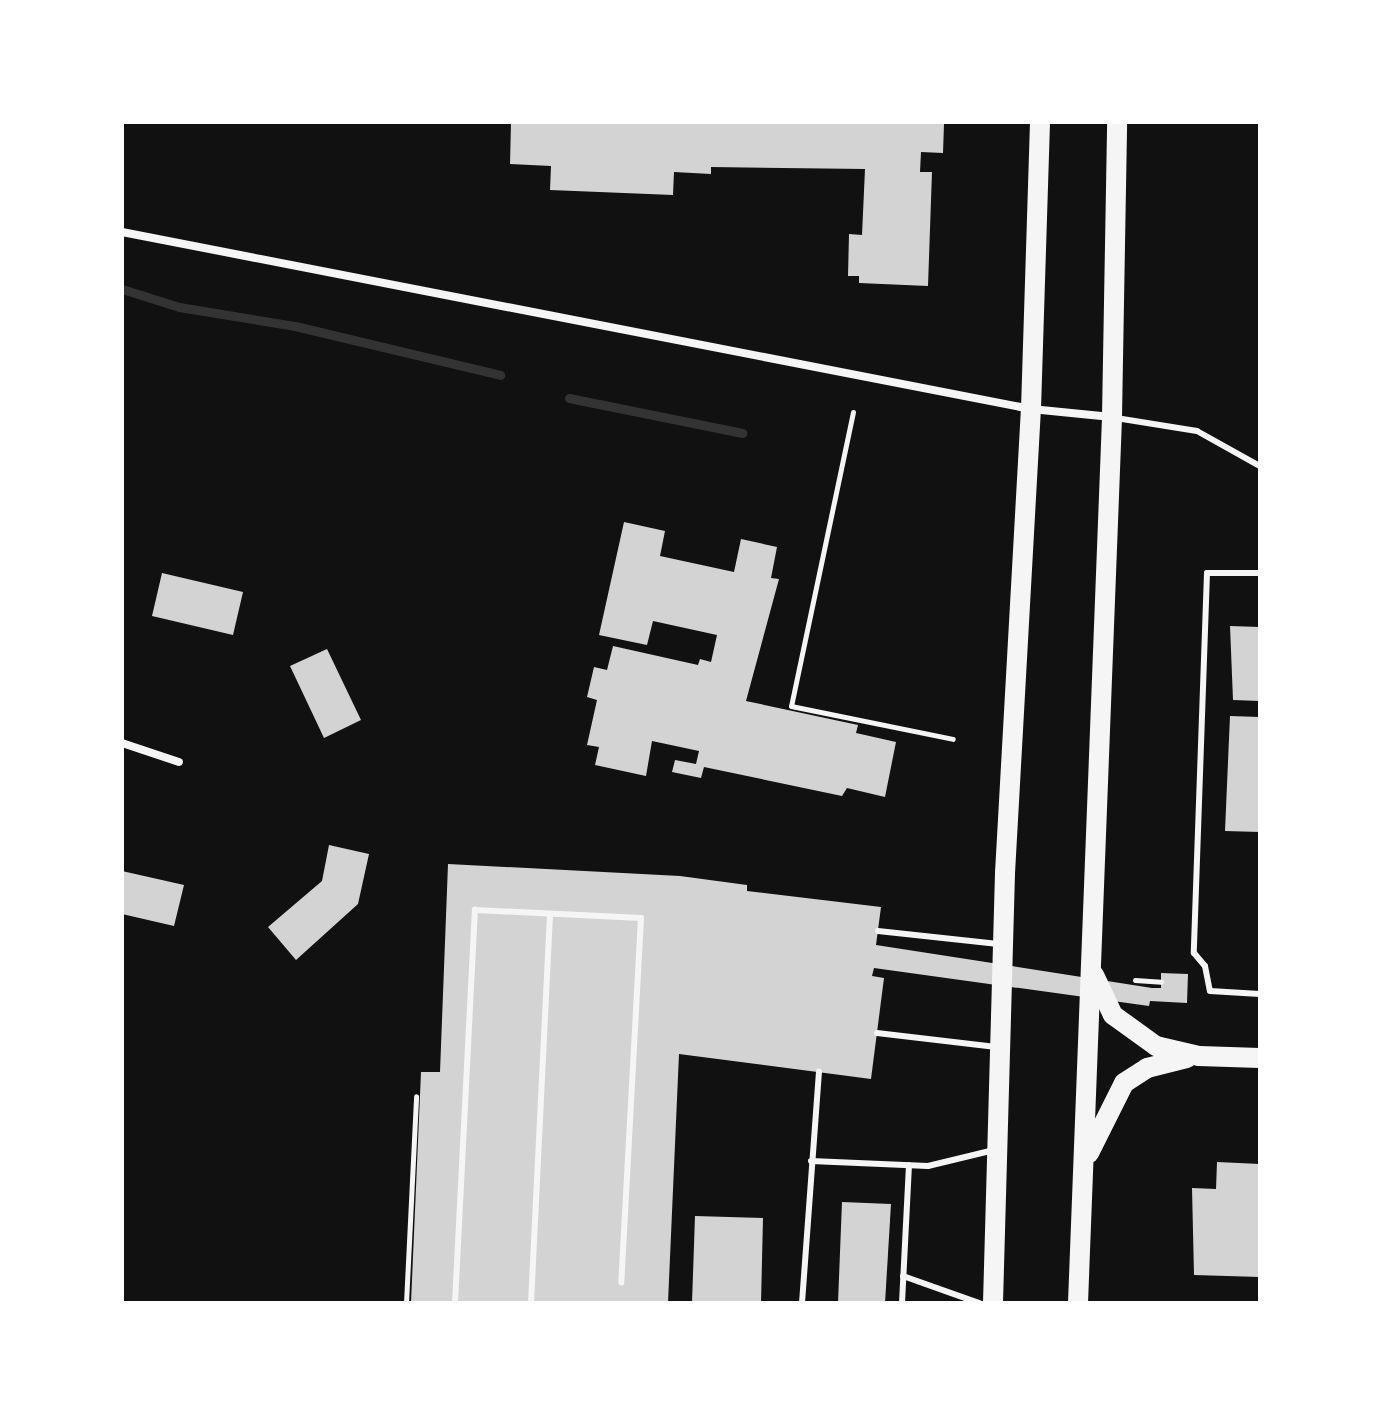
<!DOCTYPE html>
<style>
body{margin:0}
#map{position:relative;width:1382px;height:1425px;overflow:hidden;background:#111;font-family:"Public Sans",sans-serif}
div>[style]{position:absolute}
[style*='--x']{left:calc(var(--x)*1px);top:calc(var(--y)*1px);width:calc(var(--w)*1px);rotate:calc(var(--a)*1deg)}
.stream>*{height:9px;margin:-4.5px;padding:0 4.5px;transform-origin:4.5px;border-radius:4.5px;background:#333}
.building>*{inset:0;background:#d3d3d3}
.path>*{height:5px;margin:-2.5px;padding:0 2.5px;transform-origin:2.5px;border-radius:2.5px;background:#f5f5f5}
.service>*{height:6px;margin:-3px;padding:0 3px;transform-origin:3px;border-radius:3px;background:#f5f5f5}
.minor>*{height:8px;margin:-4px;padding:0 4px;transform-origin:4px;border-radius:4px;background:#f5f5f5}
.primary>*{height:20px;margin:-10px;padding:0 10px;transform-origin:10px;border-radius:10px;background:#f5f5f5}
span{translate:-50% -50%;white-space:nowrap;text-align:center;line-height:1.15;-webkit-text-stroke:8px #fff;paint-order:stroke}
.frame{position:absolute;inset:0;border:124px solid #fff;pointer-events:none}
</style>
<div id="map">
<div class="stream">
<div style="--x:122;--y:289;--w:60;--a:17.5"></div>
<div style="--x:179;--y:307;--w:118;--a:9.3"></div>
<div style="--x:295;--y:326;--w:211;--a:13.4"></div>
<div style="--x:569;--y:398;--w:177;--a:11.4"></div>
</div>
<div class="building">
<div style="clip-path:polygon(511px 122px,944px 124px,943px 153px,921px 152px,920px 172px,932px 172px,928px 286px,859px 283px,859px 276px,848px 276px,849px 234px,862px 235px,865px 169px,711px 167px,711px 174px,674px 172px,673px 195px,550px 190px,551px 166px,510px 164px)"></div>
<div style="clip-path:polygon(624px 522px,665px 531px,660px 556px,734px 572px,741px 539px,777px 547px,771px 578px,779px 579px,746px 701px,858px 725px,856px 733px,896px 742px,885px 797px,847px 788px,842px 796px,704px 767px,701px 778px,672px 772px,675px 760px,696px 764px,699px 751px,652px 741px,646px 776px,595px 765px,599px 747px,587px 745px,597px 700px,587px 697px,594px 667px,607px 670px,613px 646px,698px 665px,700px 659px,711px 662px,717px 635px,653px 621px,647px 645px,599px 635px)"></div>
<div style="clip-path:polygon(162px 573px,243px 592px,233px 635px,152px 616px)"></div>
<div style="clip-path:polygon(1230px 626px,1260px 627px,1260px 701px,1233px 700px)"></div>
<div style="clip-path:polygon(327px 649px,361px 720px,324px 738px,290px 666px)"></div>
<div style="clip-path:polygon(1230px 716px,1260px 717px,1260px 832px,1225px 831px)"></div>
<div style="clip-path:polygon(329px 845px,369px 854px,358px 904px,296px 960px,268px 927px,322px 881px)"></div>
<div style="clip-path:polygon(448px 864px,680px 876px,747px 885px,747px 891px,881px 907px,876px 945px,1152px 988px,1161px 988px,1161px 973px,1188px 974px,1187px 1003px,1150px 1001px,1149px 1006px,874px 968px,872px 976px,884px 978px,871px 1079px,679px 1054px,668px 1303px,411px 1303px,421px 1072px,440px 1072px)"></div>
<div style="clip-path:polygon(122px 871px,184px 885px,174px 926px,122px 914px)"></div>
<div style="clip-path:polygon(1217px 1162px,1260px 1164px,1260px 1277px,1194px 1275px,1192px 1188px,1216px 1189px)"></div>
<div style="clip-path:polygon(842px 1202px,891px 1204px,885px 1303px,838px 1303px)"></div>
<div style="clip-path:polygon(695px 1216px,763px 1218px,761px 1303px,692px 1303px)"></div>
</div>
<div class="path">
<div style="--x:853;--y:412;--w:300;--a:101.9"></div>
<div style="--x:791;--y:706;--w:165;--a:11.5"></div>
<div style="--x:1135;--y:980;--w:26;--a:4"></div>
<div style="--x:406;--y:1303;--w:207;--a:-87.2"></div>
</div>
<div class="service">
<div style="--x:1116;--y:418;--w:82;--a:9.1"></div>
<div style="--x:1197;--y:431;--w:72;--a:29.1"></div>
<div style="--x:1260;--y:573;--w:53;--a:180"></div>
<div style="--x:1207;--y:573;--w:380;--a:92"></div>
<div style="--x:1194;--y:953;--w:17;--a:50"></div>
<div style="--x:1205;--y:966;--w:25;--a:79"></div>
<div style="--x:1210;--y:991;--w:50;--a:3.4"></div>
<div style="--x:878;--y:931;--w:121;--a:6.2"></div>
<div style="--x:877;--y:1033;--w:120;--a:6.7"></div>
<div style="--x:811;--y:1161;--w:117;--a:2.4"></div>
<div style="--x:928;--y:1166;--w:68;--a:-13.6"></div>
<div style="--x:903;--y:1276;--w:81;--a:19.6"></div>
<div style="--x:455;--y:1303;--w:394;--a:-87.1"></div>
<div style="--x:475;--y:910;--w:166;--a:2.8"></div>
<div style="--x:641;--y:918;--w:365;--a:93.1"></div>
<div style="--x:531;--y:1303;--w:389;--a:-87.2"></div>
<div style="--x:802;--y:1303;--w:232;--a:-85.8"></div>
<div style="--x:902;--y:1303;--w:138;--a:-87.1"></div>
</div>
<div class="minor">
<div style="--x:122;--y:232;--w:926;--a:11.02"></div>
<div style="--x:1031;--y:409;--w:81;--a:5.6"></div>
<div style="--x:122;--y:743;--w:60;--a:18.4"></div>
</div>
<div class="primary">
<div style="--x:1094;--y:975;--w:44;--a:64.6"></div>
<div style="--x:1113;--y:1015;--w:53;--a:35.8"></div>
<div style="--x:1156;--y:1046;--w:44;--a:13.1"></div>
<div style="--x:1199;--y:1056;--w:61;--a:1.9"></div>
<div style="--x:1089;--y:1153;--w:78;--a:-63.4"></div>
<div style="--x:1124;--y:1083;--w:27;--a:-33"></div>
<div style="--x:1147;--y:1068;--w:41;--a:-14"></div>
<div style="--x:993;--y:1303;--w:430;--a:-88.4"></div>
<div style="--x:1005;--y:873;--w:465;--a:-86.8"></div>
<div style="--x:1031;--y:409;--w:287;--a:-88.2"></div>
<div style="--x:1078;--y:1303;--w:887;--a:-87.8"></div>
<div style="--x:1112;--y:417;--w:295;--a:-89"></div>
</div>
<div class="frame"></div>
</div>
